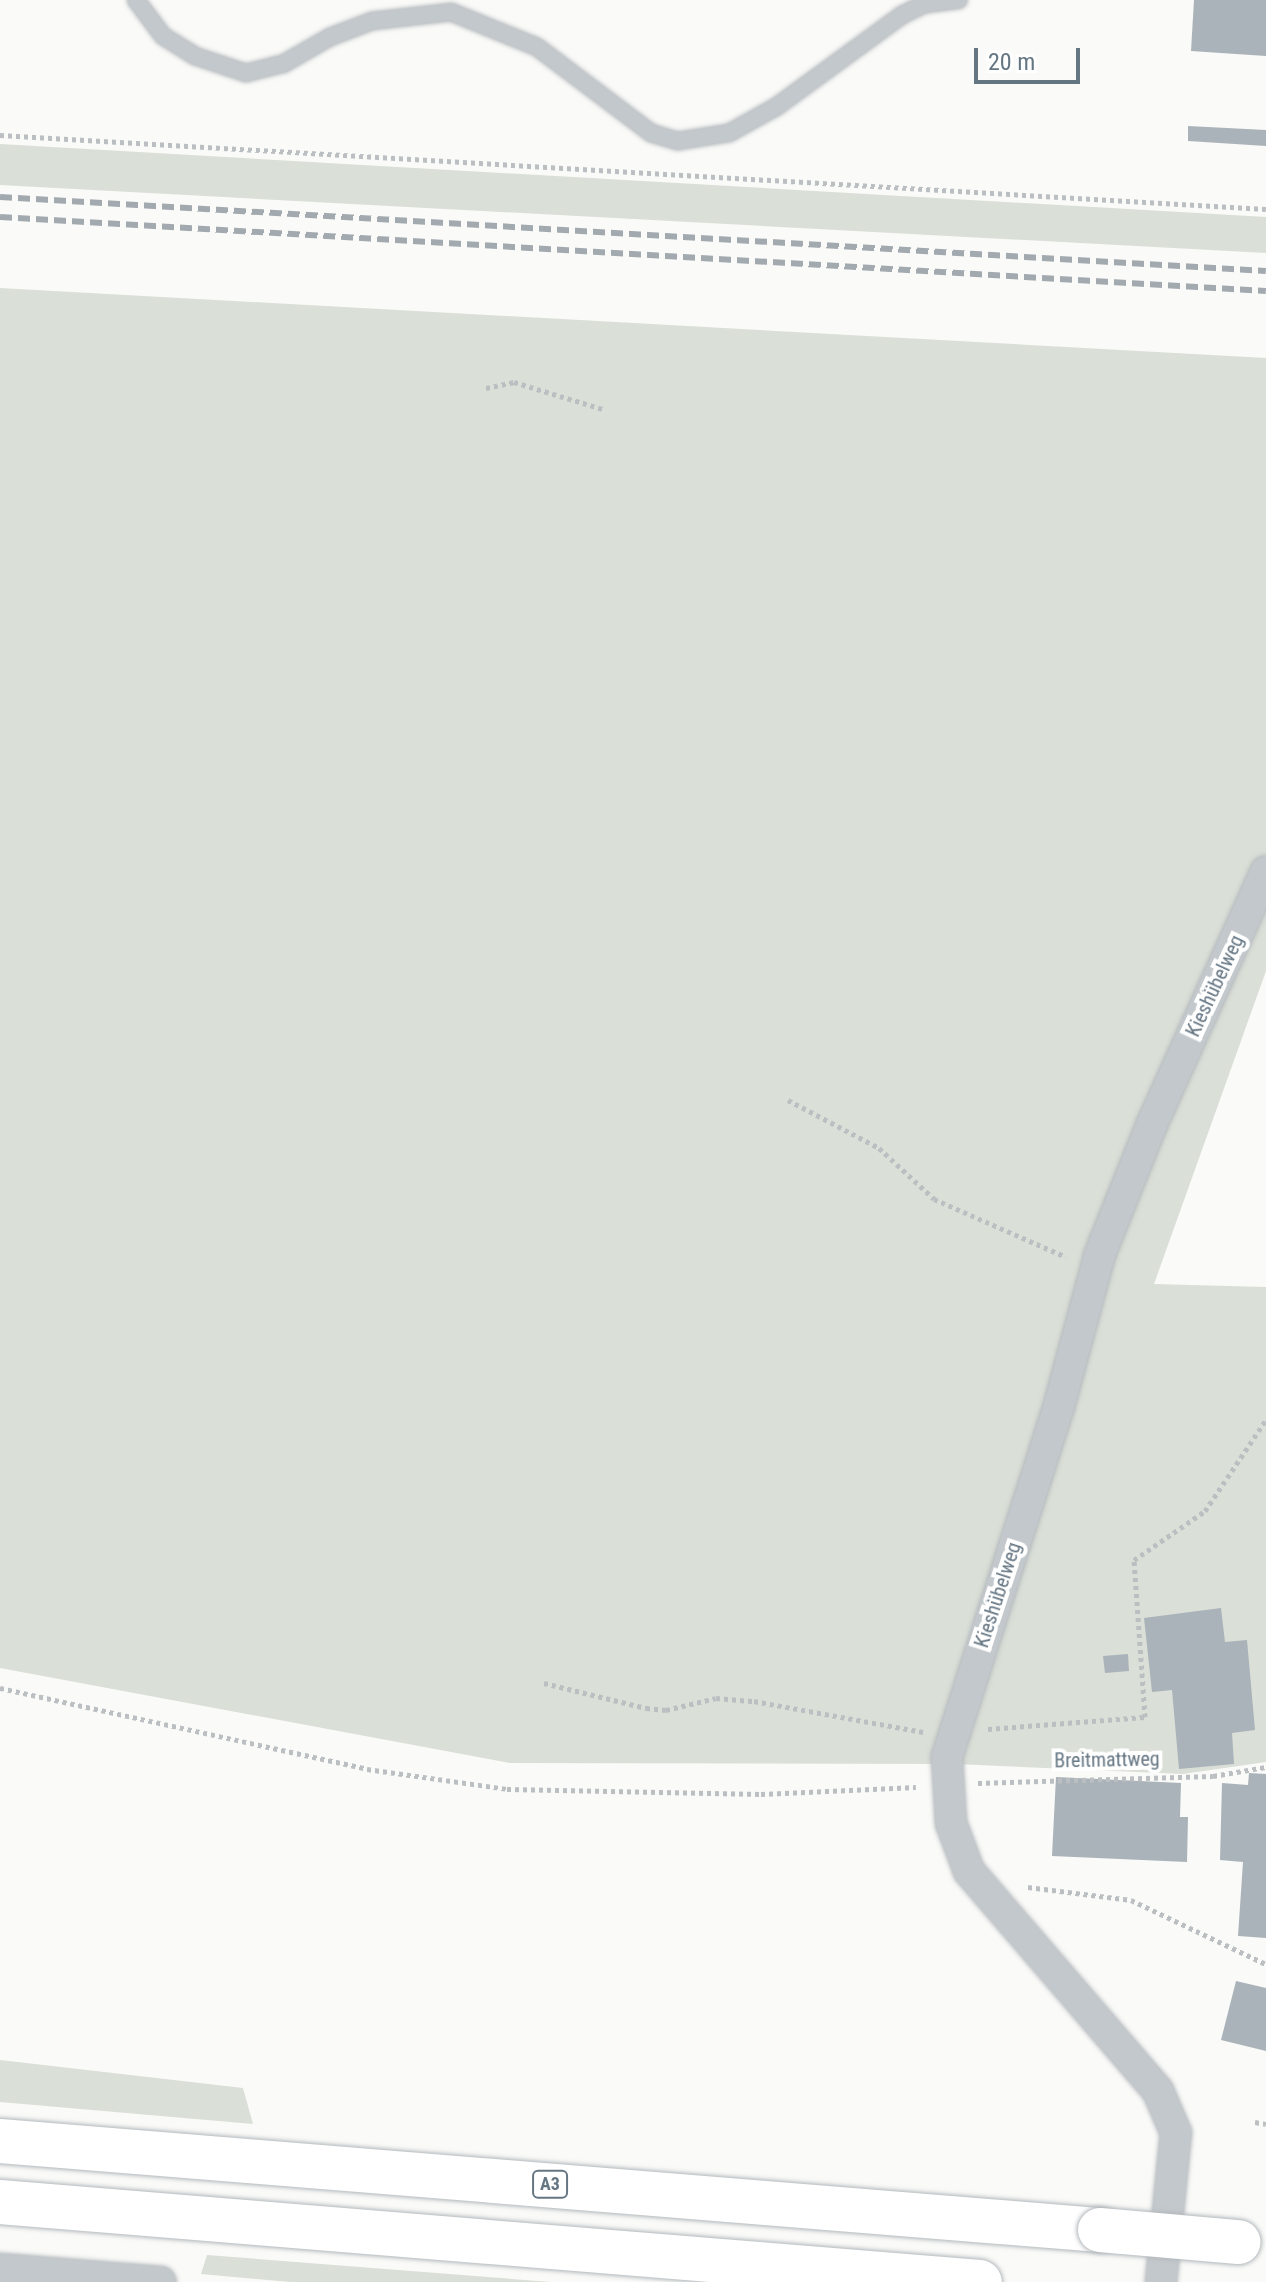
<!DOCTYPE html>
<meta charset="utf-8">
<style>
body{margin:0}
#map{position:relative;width:1266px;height:2282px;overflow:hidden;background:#fafaf8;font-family:"Roboto Condensed",sans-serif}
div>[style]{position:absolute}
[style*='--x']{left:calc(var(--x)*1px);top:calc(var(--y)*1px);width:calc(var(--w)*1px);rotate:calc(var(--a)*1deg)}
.green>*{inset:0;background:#dadfd7}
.building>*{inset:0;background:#aab3b9}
.path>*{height:5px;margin-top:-2.5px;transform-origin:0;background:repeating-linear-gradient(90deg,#bbbfc2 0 4px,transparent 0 8px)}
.roads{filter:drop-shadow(0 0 2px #b4b9bd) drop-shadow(0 0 2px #b4b9bd)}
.lane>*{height:16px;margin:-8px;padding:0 8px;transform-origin:8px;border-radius:8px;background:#c3c8cc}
.street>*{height:30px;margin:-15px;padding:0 15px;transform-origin:15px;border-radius:15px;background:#c3c8cc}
.highway>*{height:44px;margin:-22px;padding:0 22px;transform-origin:22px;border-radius:22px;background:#fff}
.rail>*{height:6px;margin-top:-3px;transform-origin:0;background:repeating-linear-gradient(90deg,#a2aab0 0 12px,transparent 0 18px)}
.bridges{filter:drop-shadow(0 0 2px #b4b9bd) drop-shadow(0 0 2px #b4b9bd)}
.highway-bridge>*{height:44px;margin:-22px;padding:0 22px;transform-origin:22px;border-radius:22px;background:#fff}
span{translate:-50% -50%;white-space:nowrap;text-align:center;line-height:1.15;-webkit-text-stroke:8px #fff;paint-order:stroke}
.shield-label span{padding:2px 6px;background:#fff;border:2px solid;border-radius:6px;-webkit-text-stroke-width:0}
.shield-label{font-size:18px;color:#657683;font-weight:700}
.street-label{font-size:20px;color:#657683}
.scale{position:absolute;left:974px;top:48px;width:106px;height:36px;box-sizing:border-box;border:4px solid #657683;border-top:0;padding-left:10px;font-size:24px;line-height:28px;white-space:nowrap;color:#657683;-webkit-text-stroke:6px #fff;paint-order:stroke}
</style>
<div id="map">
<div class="green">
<div style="clip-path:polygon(0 144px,1266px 217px,1266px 253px,0 185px)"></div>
<div style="clip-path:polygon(0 288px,1266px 358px,1266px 971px,1154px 1284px,1266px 1287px,1266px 1762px,1183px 1774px,956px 1764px,510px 1763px,0 1668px)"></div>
<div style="clip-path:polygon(0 2060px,243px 2088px,253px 2124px,0 2102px)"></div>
<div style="clip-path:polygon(207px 2255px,551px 2282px,290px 2282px,201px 2274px)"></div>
</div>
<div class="building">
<div style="clip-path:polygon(1194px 0,1266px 0,1266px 56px,1191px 51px)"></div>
<div style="clip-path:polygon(1188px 126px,1266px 130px,1266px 146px,1188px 141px)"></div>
<div style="clip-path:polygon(1221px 1608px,1225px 1642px,1247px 1640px,1255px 1730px,1232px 1733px,1234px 1764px,1179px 1769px,1172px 1690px,1152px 1692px,1144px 1618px)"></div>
<div style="clip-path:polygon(1128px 1654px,1129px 1671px,1105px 1673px,1103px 1656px)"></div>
<div style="clip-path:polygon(1249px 1773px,1266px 1774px,1266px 1938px,1238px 1936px,1243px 1862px,1220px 1860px,1222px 1783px,1248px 1785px)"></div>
<div style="clip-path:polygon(1056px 1777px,1181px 1783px,1180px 1817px,1188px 1817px,1187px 1862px,1052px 1856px)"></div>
<div style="clip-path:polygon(1236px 1981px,1266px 1988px,1266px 2051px,1221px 2040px)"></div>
</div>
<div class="path">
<div style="--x:0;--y:135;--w:1268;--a:3.35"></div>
<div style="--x:486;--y:388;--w:29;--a:-12"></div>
<div style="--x:514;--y:382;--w:93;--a:16.9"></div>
<div style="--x:788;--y:1100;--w:103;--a:27.8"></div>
<div style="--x:879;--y:1148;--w:75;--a:42.8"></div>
<div style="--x:934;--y:1199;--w:144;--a:23.7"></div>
<div style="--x:544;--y:1683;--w:105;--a:13.8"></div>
<div style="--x:646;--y:1708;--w:20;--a:6"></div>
<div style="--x:666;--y:1710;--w:51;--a:-13.5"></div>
<div style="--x:716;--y:1698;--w:38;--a:5"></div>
<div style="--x:754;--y:1701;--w:172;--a:10.4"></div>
<div style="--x:0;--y:1688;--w:376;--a:12.4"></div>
<div style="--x:367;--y:1769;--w:141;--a:8.1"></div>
<div style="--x:507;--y:1789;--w:254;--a:1.1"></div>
<div style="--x:761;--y:1794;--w:155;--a:-2.6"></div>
<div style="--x:988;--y:1729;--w:157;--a:-4.4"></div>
<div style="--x:1145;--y:1717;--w:157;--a:-94"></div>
<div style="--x:1134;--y:1560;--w:86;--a:-34.6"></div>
<div style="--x:1205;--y:1511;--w:110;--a:-56.2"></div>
<div style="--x:978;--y:1783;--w:235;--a:-1.7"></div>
<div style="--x:1213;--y:1776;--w:54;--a:-9.6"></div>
<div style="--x:1028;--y:1887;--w:104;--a:7.2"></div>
<div style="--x:1131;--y:1900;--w:149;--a:25.4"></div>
<div style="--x:1255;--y:2122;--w:11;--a:10"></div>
</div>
<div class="roads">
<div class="lane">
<div style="--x:136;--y:0;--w:45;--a:53.1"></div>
<div style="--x:163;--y:36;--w:38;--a:32"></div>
<div style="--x:195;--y:56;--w:54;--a:18.4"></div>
<div style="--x:246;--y:73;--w:38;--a:-14"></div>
<div style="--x:283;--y:64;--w:54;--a:-29.9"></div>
<div style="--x:330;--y:37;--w:45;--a:-20.9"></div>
<div style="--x:372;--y:21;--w:80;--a:-6.5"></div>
<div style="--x:451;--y:12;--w:93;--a:22.1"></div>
<div style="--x:537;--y:47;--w:143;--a:37"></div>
<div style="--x:651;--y:133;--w:28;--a:17"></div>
<div style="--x:678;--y:141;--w:52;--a:-8.9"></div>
<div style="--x:729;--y:133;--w:54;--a:-29"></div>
<div style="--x:776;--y:107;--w:156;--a:-36.1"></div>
<div style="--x:902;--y:15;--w:25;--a:-26"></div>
<div style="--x:925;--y:4;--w:34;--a:-7"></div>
</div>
<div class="street">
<div style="--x:0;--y:2269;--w:161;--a:4.6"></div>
<div style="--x:1161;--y:2282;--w:150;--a:-84.3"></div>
<div style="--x:1176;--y:2133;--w:46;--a:-113.2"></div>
<div style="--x:1158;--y:2091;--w:290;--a:-130.7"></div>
<div style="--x:969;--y:1871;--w:51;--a:-110.6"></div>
<div style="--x:951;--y:1823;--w:66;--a:-93.5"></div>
<div style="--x:947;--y:1757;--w:368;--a:-72.3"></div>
<div style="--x:1059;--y:1406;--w:157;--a:-74.9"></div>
<div style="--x:1100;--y:1254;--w:140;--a:-68.2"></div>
<div style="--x:1152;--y:1124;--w:277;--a:-65.7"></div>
</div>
<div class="highway">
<div style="--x:0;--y:2141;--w:1104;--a:4.63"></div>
<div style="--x:0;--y:2202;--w:983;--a:4.67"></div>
</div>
</div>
<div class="rail">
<div style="--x:0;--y:197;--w:1268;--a:3.35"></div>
<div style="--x:0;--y:217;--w:1268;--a:3.35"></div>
</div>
<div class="bridges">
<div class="highway-bridge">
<div style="--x:1100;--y:2230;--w:139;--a:5"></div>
</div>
</div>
<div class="shield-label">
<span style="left:550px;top:2184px">A3</span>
</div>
<div class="street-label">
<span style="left:1215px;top:986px;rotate:-65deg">Kieshübelweg</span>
<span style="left:998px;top:1595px;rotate:-72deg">Kieshübelweg</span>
<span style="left:1107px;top:1760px;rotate:-1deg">Breitmattweg</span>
</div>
<div class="scale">20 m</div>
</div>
